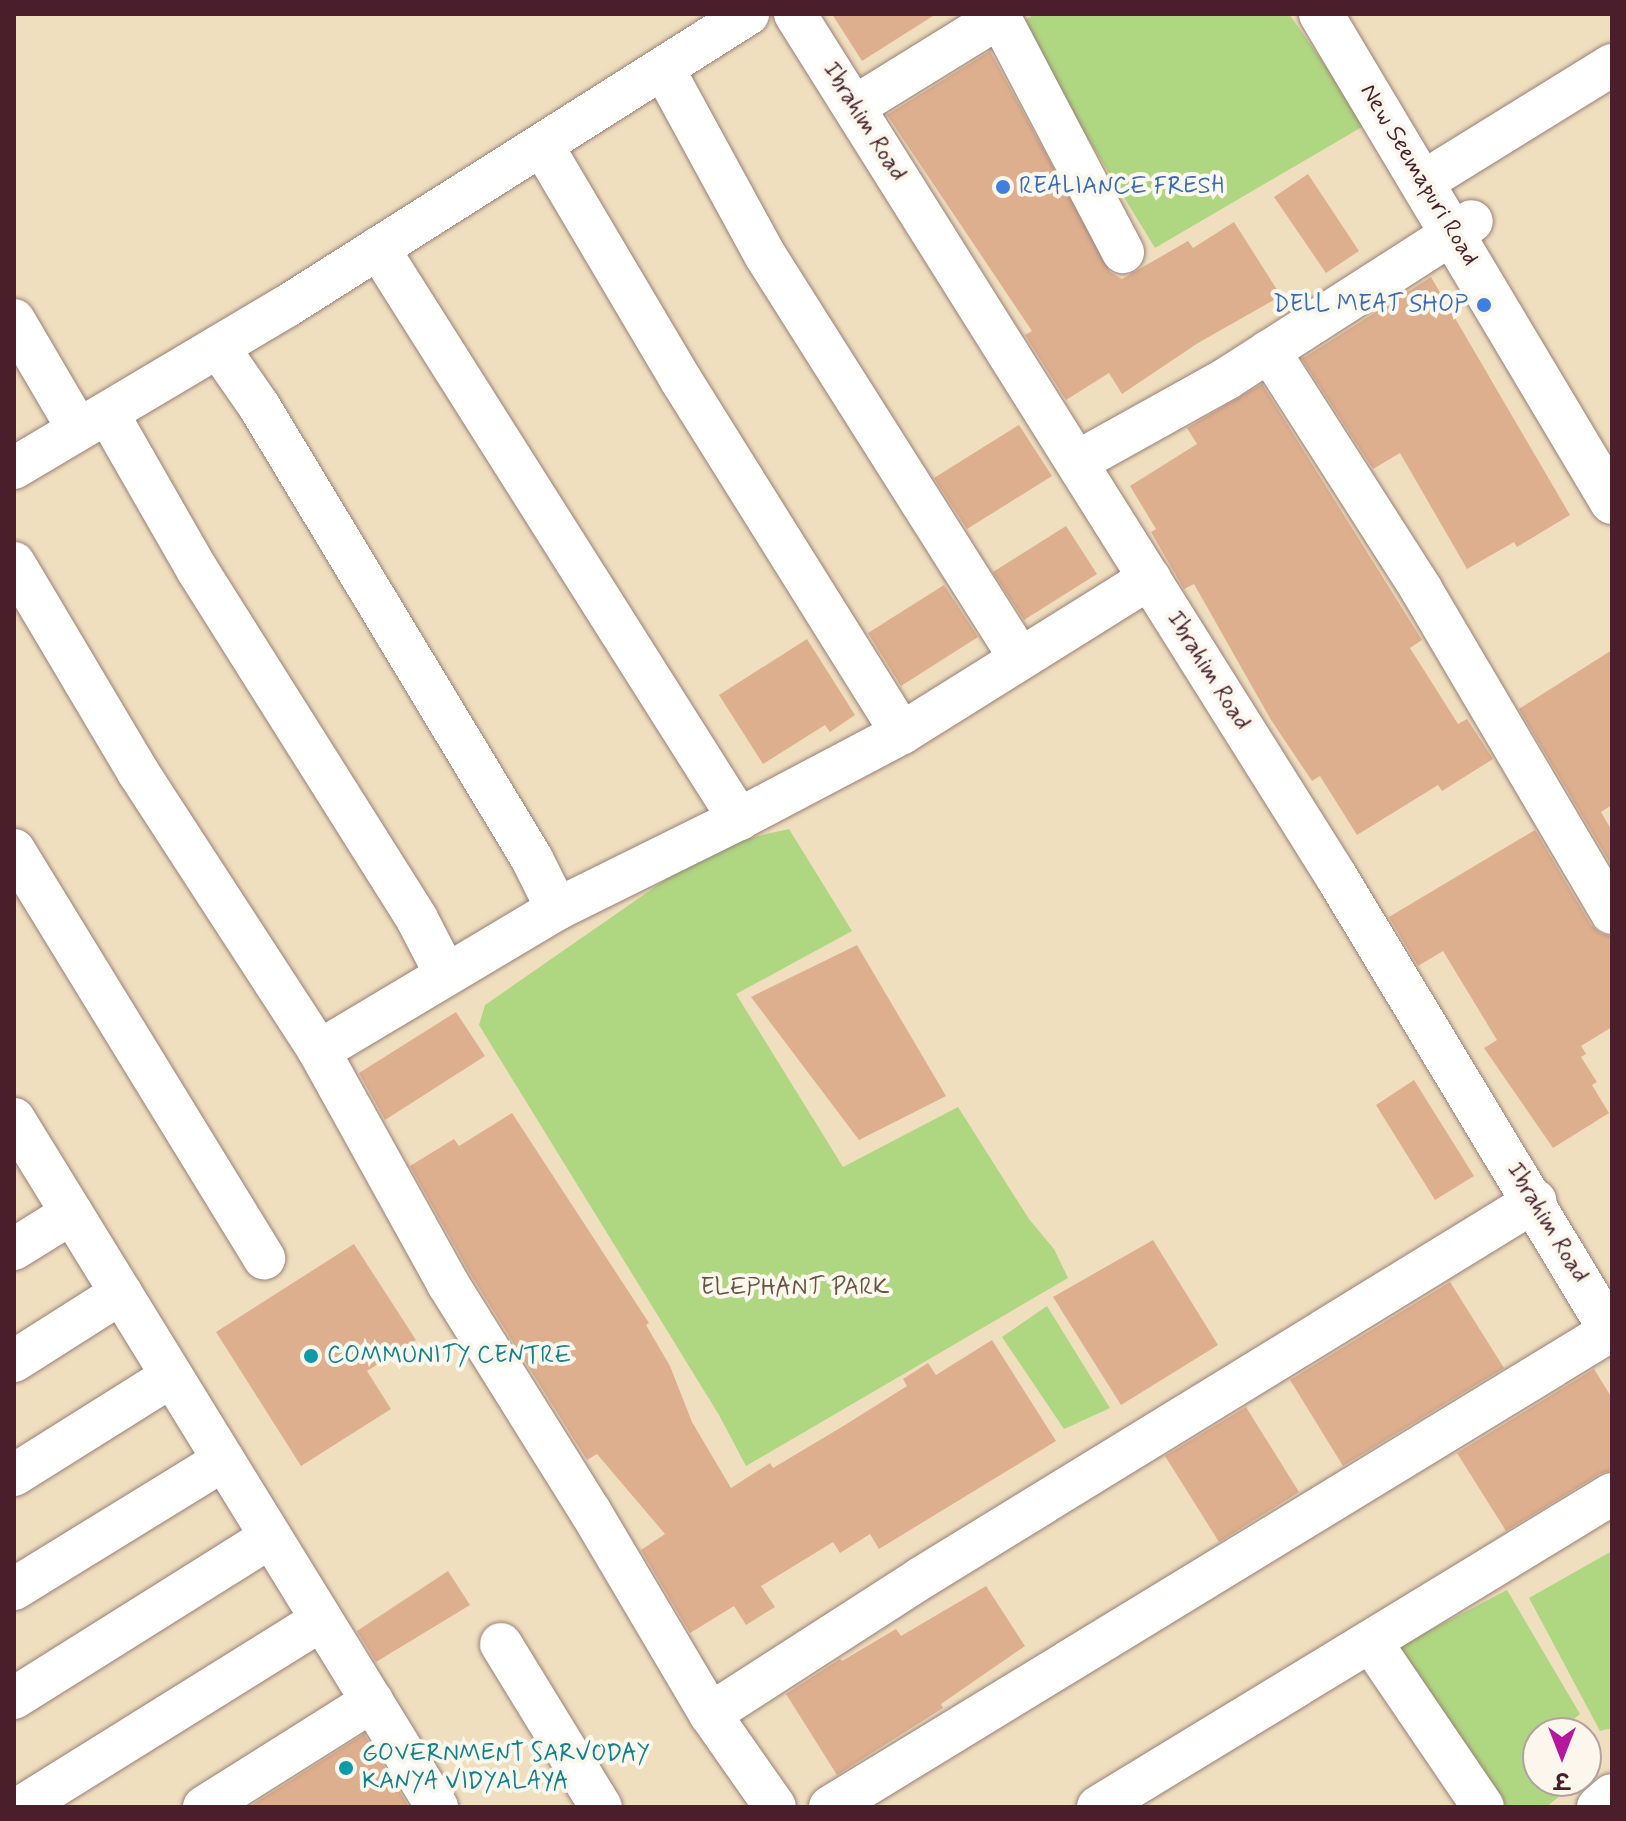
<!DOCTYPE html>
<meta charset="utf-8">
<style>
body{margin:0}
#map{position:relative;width:1626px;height:1821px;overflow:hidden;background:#efdfbf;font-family:Mynerve,"Playpen Sans Deva",sans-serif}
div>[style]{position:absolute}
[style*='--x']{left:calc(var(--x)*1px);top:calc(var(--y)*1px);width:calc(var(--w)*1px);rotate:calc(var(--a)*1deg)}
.green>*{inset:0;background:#afd782}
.building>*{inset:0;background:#deaf8e}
.roads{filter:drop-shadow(0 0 2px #9c7f75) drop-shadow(0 0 2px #9c7f75)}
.minor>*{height:42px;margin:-21px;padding:0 21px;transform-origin:21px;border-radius:21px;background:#fff}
.major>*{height:44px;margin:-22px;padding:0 22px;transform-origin:22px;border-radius:22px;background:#fff}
.dots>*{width:22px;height:22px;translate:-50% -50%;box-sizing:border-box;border:4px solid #fbf7ec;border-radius:50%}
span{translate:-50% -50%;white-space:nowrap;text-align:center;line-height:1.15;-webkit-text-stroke:8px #fbf7ec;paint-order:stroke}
.street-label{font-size:24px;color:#4a1f2b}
.shop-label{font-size:24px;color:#366cbe}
.left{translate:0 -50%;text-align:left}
.right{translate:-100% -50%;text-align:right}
.park-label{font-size:24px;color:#685645}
.culture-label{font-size:24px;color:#0d838f}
.frame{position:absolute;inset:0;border:16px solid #4a1f2b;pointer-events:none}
.north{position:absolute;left:1522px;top:1717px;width:80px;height:80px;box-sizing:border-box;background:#fbf7ec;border:2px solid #b4a19f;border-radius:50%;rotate:180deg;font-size:22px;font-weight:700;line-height:32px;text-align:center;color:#4a1f2b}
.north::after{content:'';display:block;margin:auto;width:28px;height:36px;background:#b5179e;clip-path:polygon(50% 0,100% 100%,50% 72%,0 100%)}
</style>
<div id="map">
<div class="green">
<div style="clip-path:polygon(1035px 14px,1289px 14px,1367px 124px,1155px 248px,1018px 24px)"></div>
<div style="clip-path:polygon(789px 829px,852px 931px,736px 994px,843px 1167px,958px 1107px,1029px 1219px,1054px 1249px,1068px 1278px,746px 1466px,719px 1415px,479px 1025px,485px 1005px,714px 846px)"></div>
<div style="clip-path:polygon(1047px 1306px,1110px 1408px,1064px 1429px,1002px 1337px)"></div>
<div style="clip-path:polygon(1612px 1551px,1612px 1728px,1600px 1731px,1529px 1598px)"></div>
<div style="clip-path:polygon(1507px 1590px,1580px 1714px,1557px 1733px,1538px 1733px,1538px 1781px,1557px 1781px,1565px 1792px,1546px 1807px,1462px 1807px,1377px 1658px)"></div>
</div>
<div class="building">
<div style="clip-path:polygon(832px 14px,936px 14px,862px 61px)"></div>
<div style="clip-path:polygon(990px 51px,1110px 272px,1122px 279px,1188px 241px,1193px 248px,1234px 222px,1281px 296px,1198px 343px,1122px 394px,1109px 373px,1066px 400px,1025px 335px,1032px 331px,887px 115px)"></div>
<div style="clip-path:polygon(1308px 174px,1359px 251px,1326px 273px,1274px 197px)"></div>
<div style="clip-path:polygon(1431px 277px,1570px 515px,1517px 547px,1514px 542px,1467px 569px,1400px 453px,1373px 469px,1302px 359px)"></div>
<div style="clip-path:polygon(1262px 384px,1422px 640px,1410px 648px,1458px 724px,1467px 719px,1493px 759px,1442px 791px,1438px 785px,1357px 835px,1320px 776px,1312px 781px,1271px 720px,1194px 584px,1184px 589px,1151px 532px,1156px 529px,1130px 486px,1197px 444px,1187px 428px)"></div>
<div style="clip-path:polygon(1019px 425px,1052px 476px,967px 529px,934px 478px)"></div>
<div style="clip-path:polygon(1066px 526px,1097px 574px,1024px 620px,993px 572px)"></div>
<div style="clip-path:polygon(944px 585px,978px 637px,901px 686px,868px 633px)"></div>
<div style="clip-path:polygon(807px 639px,855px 715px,830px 732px,825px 725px,763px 764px,719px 695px)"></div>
<div style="clip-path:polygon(1612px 650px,1612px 805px,1601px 812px,1612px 831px,1612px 866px,1519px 709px)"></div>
<div style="clip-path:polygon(1535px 830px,1591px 925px,1600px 933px,1612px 937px,1612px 1027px,1581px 1046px,1586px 1054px,1581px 1057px,1597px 1082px,1592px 1085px,1609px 1113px,1553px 1148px,1484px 1048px,1497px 1040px,1443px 951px,1418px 966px,1389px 917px)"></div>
<div style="clip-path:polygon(857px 945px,946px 1096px,859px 1140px,751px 997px)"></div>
<div style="clip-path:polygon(456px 1012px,485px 1056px,385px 1120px,359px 1073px)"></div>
<div style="clip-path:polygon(1414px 1080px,1474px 1176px,1435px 1200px,1376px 1105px)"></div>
<div style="clip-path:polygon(512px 1113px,649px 1323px,646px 1325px,670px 1366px,692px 1422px,731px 1488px,770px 1463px,773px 1468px,845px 1425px,907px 1386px,903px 1379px,928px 1363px,936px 1375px,992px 1340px,1056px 1441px,879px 1549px,870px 1534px,840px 1553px,833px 1542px,761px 1586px,775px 1607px,746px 1625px,734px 1606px,690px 1633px,641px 1550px,665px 1534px,597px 1454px,587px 1460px,469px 1272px,410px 1166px,454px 1139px,459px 1146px)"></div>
<div style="clip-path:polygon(1153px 1240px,1218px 1345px,1121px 1405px,1053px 1297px)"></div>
<div style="clip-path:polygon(354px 1244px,416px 1340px,367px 1371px,391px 1409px,301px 1466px,216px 1332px)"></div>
<div style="clip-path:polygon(1450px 1282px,1504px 1368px,1343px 1466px,1290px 1380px)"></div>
<div style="clip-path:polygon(1594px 1369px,1612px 1398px,1612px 1470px,1600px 1474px,1506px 1531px,1457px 1453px)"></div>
<div style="clip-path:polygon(1246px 1407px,1299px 1492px,1219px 1542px,1165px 1456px)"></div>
<div style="clip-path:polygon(448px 1571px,470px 1605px,376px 1662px,357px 1631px)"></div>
<div style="clip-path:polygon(986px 1586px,1025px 1646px,941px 1704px,943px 1708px,837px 1775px,786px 1694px,840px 1659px,842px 1661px,896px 1629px,901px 1636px)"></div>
<div style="clip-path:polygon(364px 1734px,409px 1807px,249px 1807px)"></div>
</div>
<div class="roads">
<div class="minor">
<div style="--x:795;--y:14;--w:1018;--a:57.89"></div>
<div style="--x:1336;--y:876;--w:535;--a:58.93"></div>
<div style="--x:998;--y:14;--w:269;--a:62.3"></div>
<div style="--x:663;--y:68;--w:213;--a:61.4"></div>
<div style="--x:765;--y:255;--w:476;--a:57.7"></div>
<div style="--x:854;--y:107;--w:172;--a:-31.7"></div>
<div style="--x:542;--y:145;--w:273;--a:59.4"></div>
<div style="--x:681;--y:380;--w:416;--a:58"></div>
<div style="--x:1442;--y:170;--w:200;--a:-31.7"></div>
<div style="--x:378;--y:248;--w:676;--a:57.7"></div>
<div style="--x:14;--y:320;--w:126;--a:59.6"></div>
<div style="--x:218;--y:347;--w:72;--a:55.2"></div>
<div style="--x:259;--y:406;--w:529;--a:58.92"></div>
<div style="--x:532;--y:859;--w:56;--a:63.4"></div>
<div style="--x:1269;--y:351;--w:282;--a:57.4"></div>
<div style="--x:1421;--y:589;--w:376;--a:59.5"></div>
<div style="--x:108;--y:414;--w:181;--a:60.2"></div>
<div style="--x:198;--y:571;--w:411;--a:57.8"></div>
<div style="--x:417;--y:919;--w:61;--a:62.6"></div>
<div style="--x:1077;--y:462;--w:171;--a:-29.1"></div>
<div style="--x:1226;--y:379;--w:292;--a:-32.7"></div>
<div style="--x:14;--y:468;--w:317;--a:-30.7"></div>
<div style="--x:287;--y:306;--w:546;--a:-32.35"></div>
<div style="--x:14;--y:563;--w:243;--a:59.3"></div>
<div style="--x:138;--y:772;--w:333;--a:57"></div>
<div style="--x:319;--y:1051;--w:266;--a:61"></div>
<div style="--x:448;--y:1284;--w:268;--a:58"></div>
<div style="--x:590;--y:1511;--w:236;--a:59.4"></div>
<div style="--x:710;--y:1714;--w:113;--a:55"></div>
<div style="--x:14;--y:850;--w:479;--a:58.5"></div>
<div style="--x:319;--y:1051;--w:277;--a:-30.8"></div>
<div style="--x:557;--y:909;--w:203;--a:-26.3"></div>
<div style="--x:739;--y:819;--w:184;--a:-27.8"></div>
<div style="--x:902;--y:733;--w:292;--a:-32"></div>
<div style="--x:14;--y:1119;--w:808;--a:58.42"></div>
<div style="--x:14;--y:1249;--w:68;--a:-31.8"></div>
<div style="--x:14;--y:1361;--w:127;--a:-32.4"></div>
<div style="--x:14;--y:1475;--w:186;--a:-32.1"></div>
<div style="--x:14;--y:1589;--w:246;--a:-31.6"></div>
<div style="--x:1371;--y:1642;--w:199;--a:55.8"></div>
<div style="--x:501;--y:1644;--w:191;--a:58.5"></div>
<div style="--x:14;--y:1698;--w:303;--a:-32.1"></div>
<div style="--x:710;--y:1714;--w:251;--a:-32.8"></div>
<div style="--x:921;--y:1578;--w:721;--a:-31.55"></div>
<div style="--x:21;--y:1807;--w:354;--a:-31.9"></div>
<div style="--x:204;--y:1807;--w:199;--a:-32.2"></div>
<div style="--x:830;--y:1807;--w:914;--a:-31.39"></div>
<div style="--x:1098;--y:1807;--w:602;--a:-31.34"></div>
<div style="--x:1598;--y:1807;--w:18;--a:-41"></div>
</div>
<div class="major">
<div style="--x:1321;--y:14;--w:568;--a:59.19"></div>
</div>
</div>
<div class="dots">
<div style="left:1003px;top:187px;background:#3f7fe0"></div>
<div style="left:1484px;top:305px;background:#3f7fe0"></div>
<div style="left:311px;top:1356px;background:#0f9aa8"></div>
<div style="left:346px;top:1768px;background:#0f9aa8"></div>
</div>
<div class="street-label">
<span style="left:864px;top:122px;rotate:58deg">Ibrahim Road</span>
<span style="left:1419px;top:175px;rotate:59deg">New Seemapuri Road</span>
<span style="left:1208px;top:671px;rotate:58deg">Ibrahim Road</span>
<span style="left:1547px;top:1223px;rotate:59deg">Ibrahim Road</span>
</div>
<div class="shop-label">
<span class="left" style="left:1019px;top:187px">REALIANCE FRESH</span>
<span class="right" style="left:1468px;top:305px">DELL MEAT SHOP</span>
</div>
<div class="park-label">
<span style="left:795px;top:1288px">ELEPHANT PARK</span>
</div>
<div class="culture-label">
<span class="left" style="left:327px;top:1356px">COMMUNITY CENTRE</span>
<span class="left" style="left:362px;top:1768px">GOVERNMENT SARVODAY<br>KANYA VIDYALAYA</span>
</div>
<div class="frame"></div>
<div class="north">उ</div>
</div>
